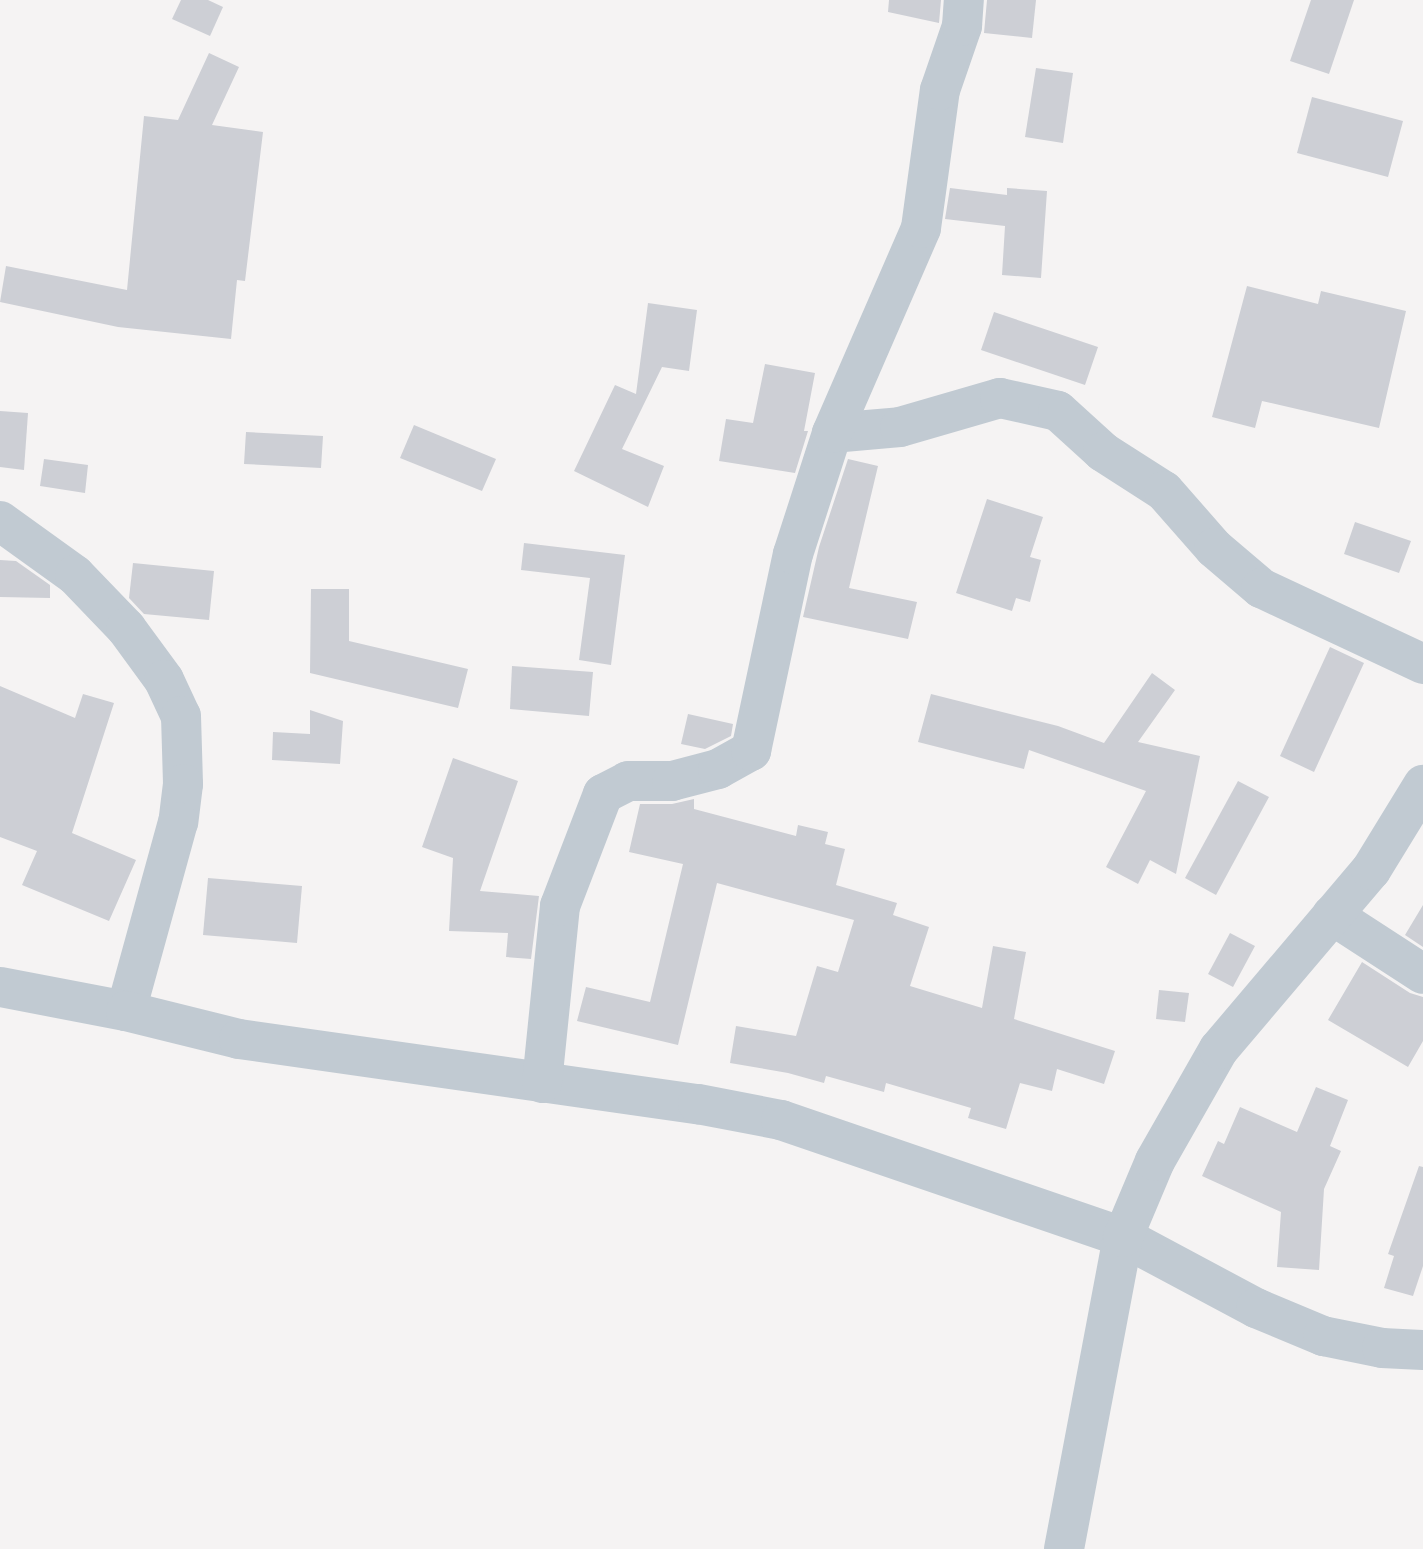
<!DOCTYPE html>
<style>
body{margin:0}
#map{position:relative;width:1423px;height:1549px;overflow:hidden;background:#f5f3f3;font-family:"Exo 2",sans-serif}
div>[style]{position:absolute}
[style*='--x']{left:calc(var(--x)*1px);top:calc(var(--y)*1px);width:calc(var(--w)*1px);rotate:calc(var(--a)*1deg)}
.building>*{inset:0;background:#cdcfd5}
.street>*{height:40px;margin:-20px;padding:0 20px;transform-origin:20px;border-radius:20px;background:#c1cad2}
span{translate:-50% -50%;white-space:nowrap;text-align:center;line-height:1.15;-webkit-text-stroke:7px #fff;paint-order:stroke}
</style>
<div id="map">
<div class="building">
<div style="clip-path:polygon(181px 0,208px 0,223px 7px,210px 36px,172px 19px)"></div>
<div style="clip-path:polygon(889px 0,941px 0,939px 23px,888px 12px)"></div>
<div style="clip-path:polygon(987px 0,1036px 0,1032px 38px,984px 33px)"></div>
<div style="clip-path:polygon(1311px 0,1354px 0,1329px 74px,1290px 61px)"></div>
<div style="clip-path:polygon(209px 53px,239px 67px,212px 125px,263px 132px,245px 281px,237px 280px,231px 339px,118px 327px,0 302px,6px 266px,127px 290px,144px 116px,178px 120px)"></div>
<div style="clip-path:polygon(1036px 68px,1073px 73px,1063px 143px,1025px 137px)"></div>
<div style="clip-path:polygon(1312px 97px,1403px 121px,1388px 177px,1297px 153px)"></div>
<div style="clip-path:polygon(950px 188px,1007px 195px,1007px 188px,1047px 191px,1041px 278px,1002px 275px,1005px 226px,945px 219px)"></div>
<div style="clip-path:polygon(1247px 286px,1318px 304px,1321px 291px,1406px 311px,1379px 428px,1262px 401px,1255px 428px,1212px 417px)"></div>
<div style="clip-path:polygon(648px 303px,697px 310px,689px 371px,662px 367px,622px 449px,664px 466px,648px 507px,574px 471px,615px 385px,636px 394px)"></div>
<div style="clip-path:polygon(994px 312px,1098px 347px,1085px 385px,981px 350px)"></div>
<div style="clip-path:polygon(765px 364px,815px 373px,804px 431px,808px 431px,795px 473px,719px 461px,726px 419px,753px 423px)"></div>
<div style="clip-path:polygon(0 411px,28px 413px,24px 470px,0 467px)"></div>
<div style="clip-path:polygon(414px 425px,496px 459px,482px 491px,400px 458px)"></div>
<div style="clip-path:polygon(246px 432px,323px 436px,321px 468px,244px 464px)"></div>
<div style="clip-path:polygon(44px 459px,88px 465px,85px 493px,40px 486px)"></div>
<div style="clip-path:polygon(848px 459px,878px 466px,849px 588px,917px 602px,908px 639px,803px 617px,819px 547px)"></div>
<div style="clip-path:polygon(987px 499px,1043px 517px,1030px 557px,1041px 560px,1030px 602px,1016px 598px,1012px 611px,956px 593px)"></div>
<div style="clip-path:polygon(1355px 522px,1411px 541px,1399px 573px,1344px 554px)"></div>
<div style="clip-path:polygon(524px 543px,625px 555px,611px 665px,579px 660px,590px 578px,521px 570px)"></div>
<div style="clip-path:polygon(0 560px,16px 561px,50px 585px,50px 598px,0 597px)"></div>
<div style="clip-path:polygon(133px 563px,214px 571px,209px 620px,144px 614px,129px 598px)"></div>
<div style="clip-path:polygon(311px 589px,349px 589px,349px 641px,468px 669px,458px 708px,310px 673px)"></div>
<div style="clip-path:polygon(1330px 647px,1364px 663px,1314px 772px,1280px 756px)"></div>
<div style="clip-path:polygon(512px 666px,593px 672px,589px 716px,510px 709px)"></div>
<div style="clip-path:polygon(1152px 673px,1175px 690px,1138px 742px,1200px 756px,1176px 874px,1150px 860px,1138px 884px,1106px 867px,1146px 791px,1029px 750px,1024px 769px,918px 742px,931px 694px,1058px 726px,1104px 743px)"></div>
<div style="clip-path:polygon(0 686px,75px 718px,83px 694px,114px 703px,72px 833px,136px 860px,109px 921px,22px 885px,37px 851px,0 837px)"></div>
<div style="clip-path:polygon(310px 710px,343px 721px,340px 764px,272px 760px,273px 732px,310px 734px)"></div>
<div style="clip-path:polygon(688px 714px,733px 724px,731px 736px,705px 749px,681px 744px)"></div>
<div style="clip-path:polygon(453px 758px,518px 781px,480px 891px,539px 896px,531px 959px,506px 957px,508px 933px,449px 931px,453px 858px,422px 847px)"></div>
<div style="clip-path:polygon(1238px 781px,1269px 797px,1216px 895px,1185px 878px)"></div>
<div style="clip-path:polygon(694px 799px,694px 809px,796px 836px,798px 825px,828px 832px,825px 844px,845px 849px,836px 885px,897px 903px,893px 915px,929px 927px,910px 986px,982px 1008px,993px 946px,1026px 952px,1014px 1019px,1115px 1051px,1104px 1084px,1057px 1069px,1052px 1091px,1020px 1083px,1006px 1129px,968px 1118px,971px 1108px,886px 1083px,884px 1092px,826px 1076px,824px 1083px,788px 1073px,730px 1063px,736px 1026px,796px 1036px,817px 966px,838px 972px,854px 920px,717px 883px,678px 1045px,577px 1021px,586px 987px,650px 1002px,683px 864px,629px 852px,640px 804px,672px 804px)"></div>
<div style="clip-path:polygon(208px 878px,302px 886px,297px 943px,203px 935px)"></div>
<div style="clip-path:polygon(1423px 905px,1423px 947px,1405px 935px)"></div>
<div style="clip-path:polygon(1230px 933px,1255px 946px,1233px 987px,1208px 974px)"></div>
<div style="clip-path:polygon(1362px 962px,1410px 993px,1423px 997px,1423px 1041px,1408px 1067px,1328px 1020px)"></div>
<div style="clip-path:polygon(1159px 990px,1189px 993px,1185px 1022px,1156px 1019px)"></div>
<div style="clip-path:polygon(1316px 1087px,1348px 1100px,1330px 1146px,1341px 1151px,1324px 1189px,1319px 1270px,1277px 1267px,1281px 1212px,1202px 1176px,1218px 1141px,1224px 1144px,1240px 1107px,1297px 1132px)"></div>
<div style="clip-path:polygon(1419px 1166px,1423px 1167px,1423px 1266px,1413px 1296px,1384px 1288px,1394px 1256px,1388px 1254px)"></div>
</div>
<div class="street">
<div style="--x:832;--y:433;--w:68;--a:-5"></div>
<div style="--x:900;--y:427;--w:104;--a:-16.2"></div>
<div style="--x:1000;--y:398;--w:59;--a:12.6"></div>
<div style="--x:1058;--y:411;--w:61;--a:42.3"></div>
<div style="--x:1103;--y:452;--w:72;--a:32.6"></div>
<div style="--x:1164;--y:491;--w:76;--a:48.7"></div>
<div style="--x:1214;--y:548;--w:62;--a:40.4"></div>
<div style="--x:1261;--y:588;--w:179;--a:25.1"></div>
<div style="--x:0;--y:521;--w:92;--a:35.8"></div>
<div style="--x:75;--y:575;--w:74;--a:46.1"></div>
<div style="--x:126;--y:628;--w:64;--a:53.8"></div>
<div style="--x:164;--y:680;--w:40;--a:65"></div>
<div style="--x:181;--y:716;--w:68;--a:88.3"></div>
<div style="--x:183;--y:784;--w:38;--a:97"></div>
<div style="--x:178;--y:822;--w:196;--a:105.4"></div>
<div style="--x:1332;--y:915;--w:108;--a:33"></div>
<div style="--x:0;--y:987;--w:128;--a:10.8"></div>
<div style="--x:126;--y:1011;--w:116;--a:13.9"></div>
<div style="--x:239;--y:1039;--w:464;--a:8.1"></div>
<div style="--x:698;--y:1104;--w:85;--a:10.9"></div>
<div style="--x:781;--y:1120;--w:361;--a:18.9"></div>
<div style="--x:1123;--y:1237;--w:151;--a:28.1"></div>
<div style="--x:1256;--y:1308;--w:73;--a:22.7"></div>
<div style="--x:1323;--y:1336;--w:60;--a:11.5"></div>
<div style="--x:1382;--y:1348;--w:41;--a:2.8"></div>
<div style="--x:542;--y:1083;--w:178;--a:-84.2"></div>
<div style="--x:560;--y:906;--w:120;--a:-69"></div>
<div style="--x:603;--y:794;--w:28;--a:-27"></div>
<div style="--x:628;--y:781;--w:44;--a:0"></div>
<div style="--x:672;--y:781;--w:48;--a:-14.6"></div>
<div style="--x:718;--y:769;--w:38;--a:-29"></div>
<div style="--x:751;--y:751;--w:201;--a:-78"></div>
<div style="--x:793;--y:554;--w:127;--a:-72.1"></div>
<div style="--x:832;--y:433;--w:223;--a:-66.5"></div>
<div style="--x:921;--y:228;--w:139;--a:-82.2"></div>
<div style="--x:940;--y:90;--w:68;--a:-71"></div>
<div style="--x:962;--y:26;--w:26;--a:-86"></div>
<div style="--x:1064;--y:1549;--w:318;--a:-79.3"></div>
<div style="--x:1123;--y:1237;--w:82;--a:-67.2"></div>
<div style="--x:1155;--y:1161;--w:129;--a:-60.3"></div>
<div style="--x:1219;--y:1049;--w:235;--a:-49.7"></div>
<div style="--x:1371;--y:870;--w:100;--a:-58.5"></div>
</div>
</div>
